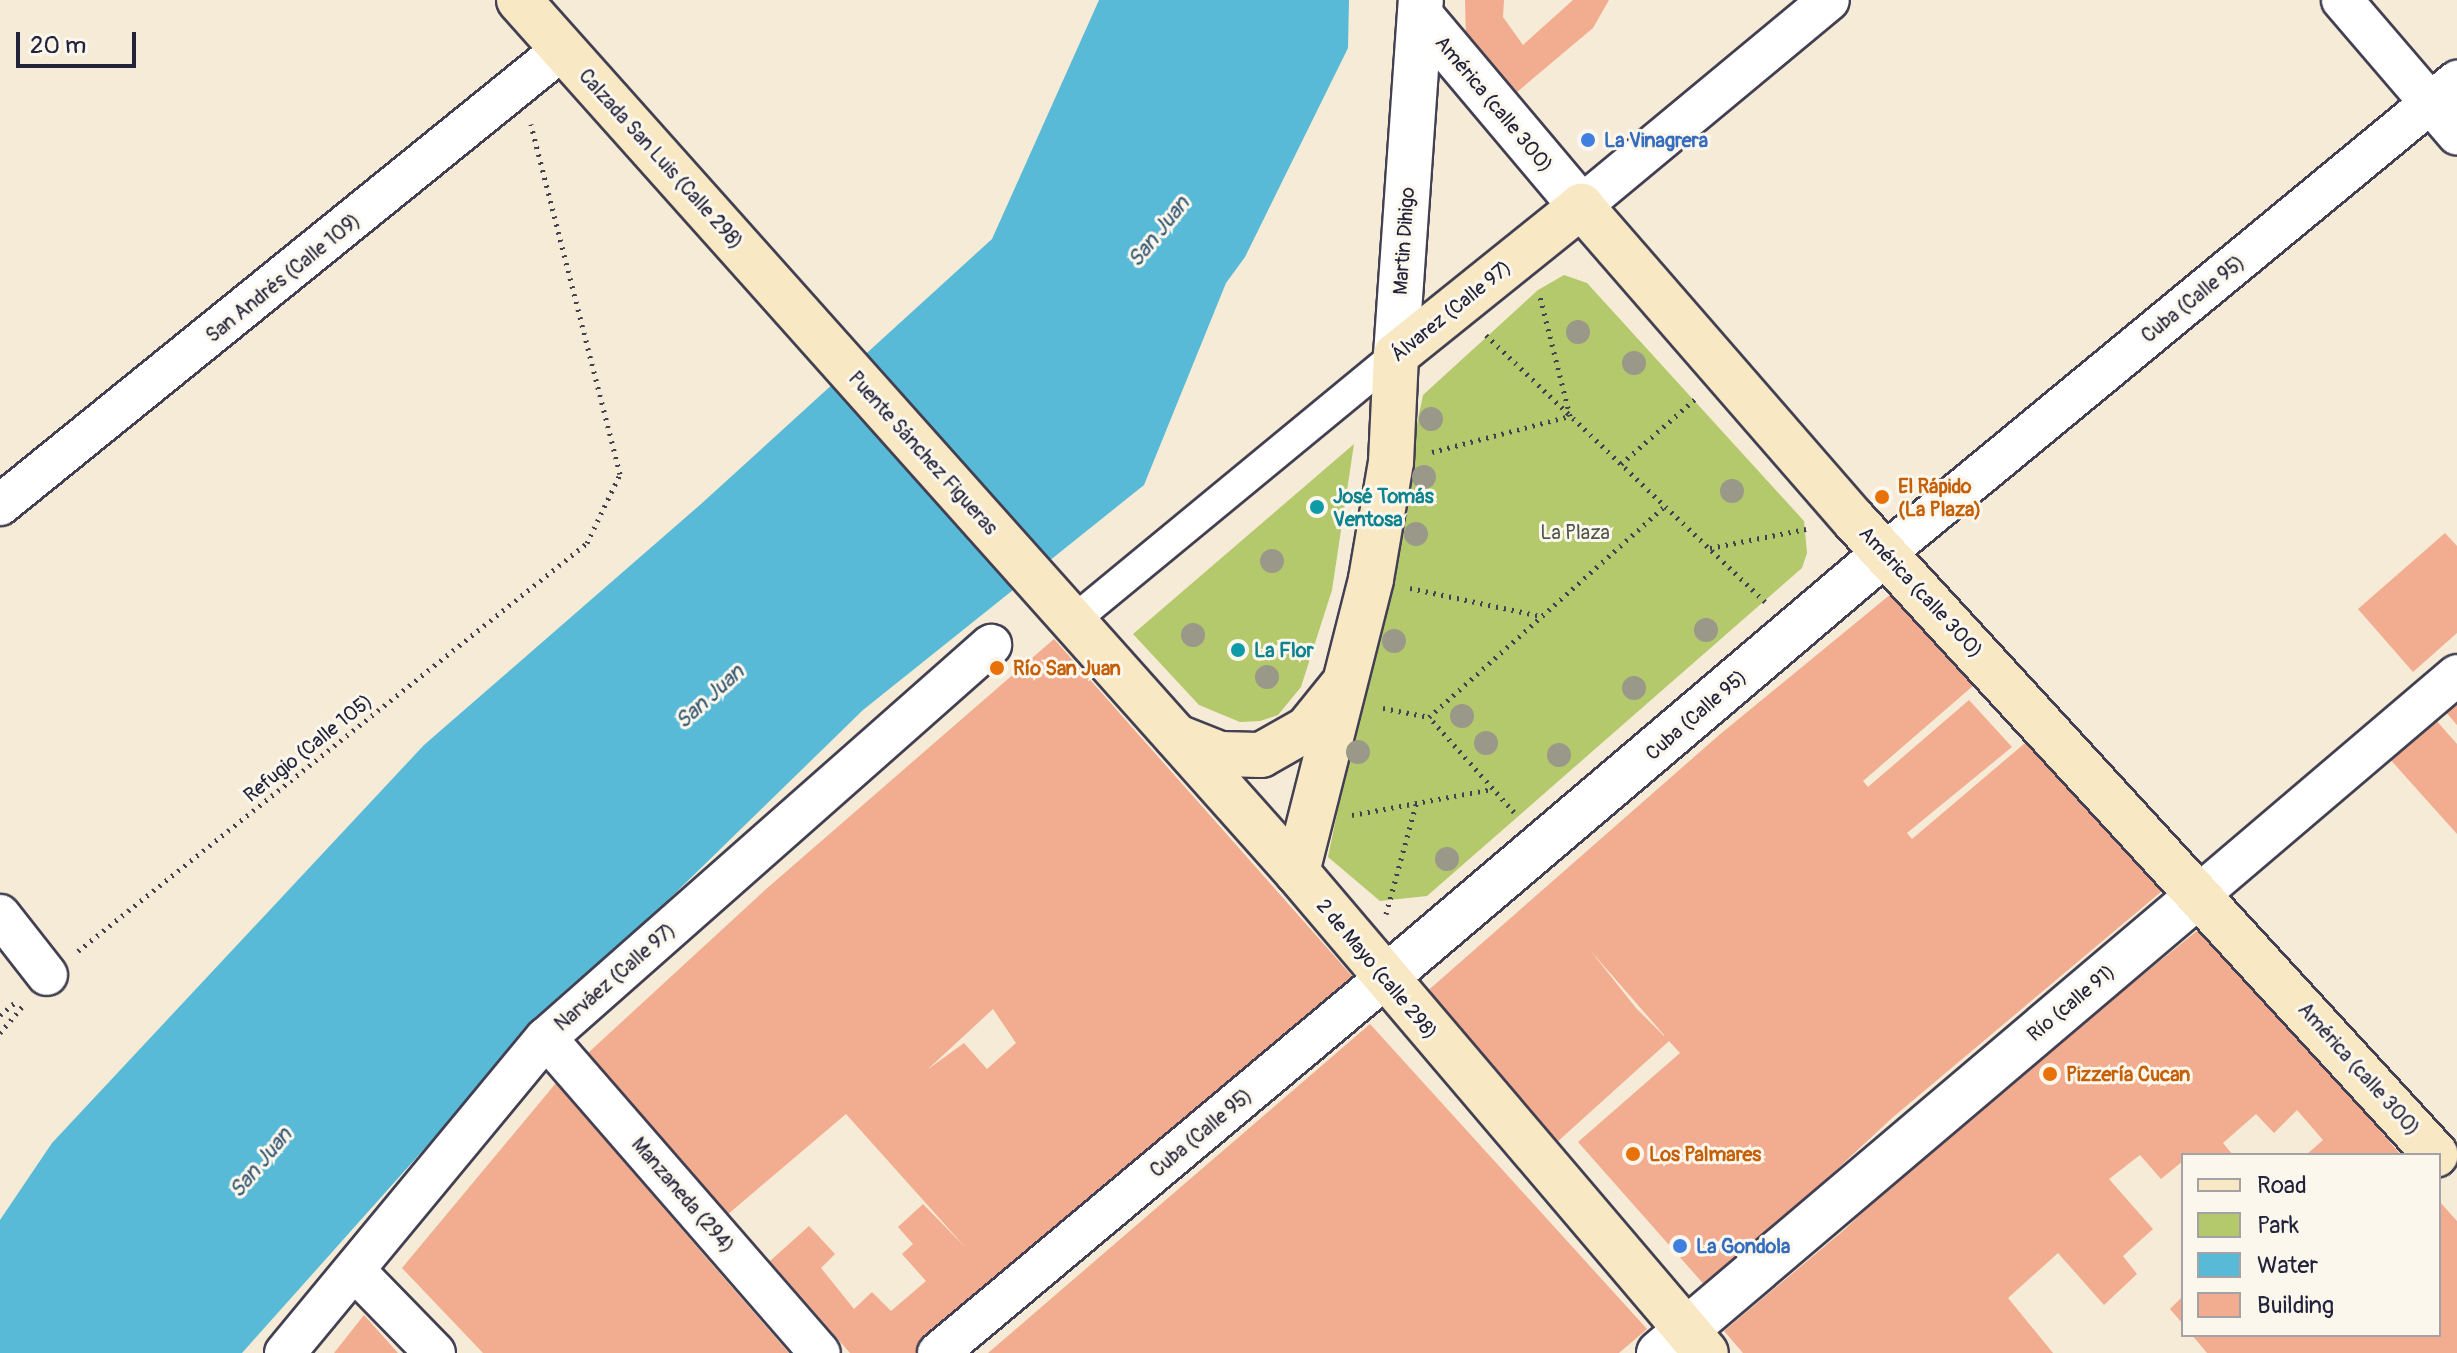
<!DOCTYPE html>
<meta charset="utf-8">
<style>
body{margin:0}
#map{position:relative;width:2457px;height:1353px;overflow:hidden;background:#f6ebd6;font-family:Pangolin,sans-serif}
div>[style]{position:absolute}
.green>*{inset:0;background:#b4c86c}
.water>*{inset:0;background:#58bad7}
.building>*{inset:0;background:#f2ac90}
.path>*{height:5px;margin-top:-2.5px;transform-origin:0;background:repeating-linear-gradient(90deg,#424052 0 2px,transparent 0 8px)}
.roads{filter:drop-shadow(2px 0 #424052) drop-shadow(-2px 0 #424052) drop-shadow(0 2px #424052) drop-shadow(0 -2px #424052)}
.pedestrian>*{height:30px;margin:-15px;padding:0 15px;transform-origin:15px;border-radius:15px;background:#fff}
.minor>*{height:40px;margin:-20px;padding:0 20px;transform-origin:20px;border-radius:20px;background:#fff}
.tertiary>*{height:44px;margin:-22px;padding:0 22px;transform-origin:22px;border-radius:22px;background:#fff}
.secondary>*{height:44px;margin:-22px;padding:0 22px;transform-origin:22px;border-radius:22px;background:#f8e8c3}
.trees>*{width:24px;height:24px;margin:-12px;border-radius:50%;background:#9a9889}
.dots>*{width:22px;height:22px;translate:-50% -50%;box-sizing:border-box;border:4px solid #fbf7ec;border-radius:50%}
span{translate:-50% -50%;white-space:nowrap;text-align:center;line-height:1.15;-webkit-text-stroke:6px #fbf7ec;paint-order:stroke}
.street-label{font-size:20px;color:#22223b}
.shop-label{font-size:20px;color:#366cbe;font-weight:700}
.left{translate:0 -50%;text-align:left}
.food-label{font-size:20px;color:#c56008;font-weight:700}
.culture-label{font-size:20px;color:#0d838f;font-weight:700}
.park-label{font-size:20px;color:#4e544a}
.water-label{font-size:22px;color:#355772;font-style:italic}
.legend{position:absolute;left:2181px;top:1153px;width:260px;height:184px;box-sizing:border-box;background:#fbf7ec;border:2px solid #a4a2a5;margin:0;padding:10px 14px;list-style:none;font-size:24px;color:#22223b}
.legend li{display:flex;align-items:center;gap:16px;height:40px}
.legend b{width:40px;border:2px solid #a4a2a5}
.scale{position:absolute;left:16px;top:32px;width:120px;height:36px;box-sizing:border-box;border:4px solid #22223b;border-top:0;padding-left:10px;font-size:24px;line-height:28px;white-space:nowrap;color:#22223b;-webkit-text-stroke:6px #fbf7ec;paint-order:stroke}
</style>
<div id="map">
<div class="green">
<i style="clip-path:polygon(1564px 275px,1587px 283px,1804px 521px,1807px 553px,1802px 568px,1427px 896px,1380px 901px,1328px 857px,1423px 395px,1538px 290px)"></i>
<i style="clip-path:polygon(1354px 444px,1332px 590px,1301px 687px,1278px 715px,1260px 721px,1240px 722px,1199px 705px,1133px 634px)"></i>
</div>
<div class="water">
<i style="clip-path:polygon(1099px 0,1349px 0,1348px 48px,1245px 257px,1226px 283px,1144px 485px,863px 710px,500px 1064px,242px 1353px,0 1353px,0 1220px,52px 1143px,424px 745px,701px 504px,992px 239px)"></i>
</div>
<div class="building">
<i style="clip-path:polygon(1465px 0,1504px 0,1503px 17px,1523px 45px,1573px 0,1609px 0,1593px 28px,1517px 92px,1466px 39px)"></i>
<i style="clip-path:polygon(2445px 533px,2457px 546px,2457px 633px,2413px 672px,2358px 609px)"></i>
<i style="clip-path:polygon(evenodd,1897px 589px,1981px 679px,1863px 781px,1868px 787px,1969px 700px,2012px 747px,1907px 833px,1912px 839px,2031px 738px,2162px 891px,1892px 1118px,1708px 1289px,1578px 1142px,1680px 1053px,1669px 1041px,1556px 1143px,1424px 994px,1718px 736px,1897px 589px,1590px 950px,1664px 1035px,1664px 1036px,1636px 1008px,1590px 950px)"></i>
<i style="clip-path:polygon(evenodd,1054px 639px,1359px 984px,915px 1353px,850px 1353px,770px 1261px,809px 1226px,835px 1254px,821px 1268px,854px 1309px,872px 1292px,891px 1311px,926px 1281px,902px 1254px,913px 1244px,898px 1227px,923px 1204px,966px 1248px,846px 1114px,727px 1215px,588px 1053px,765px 890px,1054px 639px,993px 1009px,1016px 1043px,987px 1069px,964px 1043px,927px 1070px,993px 1009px)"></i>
<i style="clip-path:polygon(2457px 699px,2457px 725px,2444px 710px)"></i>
<i style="clip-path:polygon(2434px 718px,2457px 744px,2457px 834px,2388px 757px)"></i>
<i style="clip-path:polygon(2203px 926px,2401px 1155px,2306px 1155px,2323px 1140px,2297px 1110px,2274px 1133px,2256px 1114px,2223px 1143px,2233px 1155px,2183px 1155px,2183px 1161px,2161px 1179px,2140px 1155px,2109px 1179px,2153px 1229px,2123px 1256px,2137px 1274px,2104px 1305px,2058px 1253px,2008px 1298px,2053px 1353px,1743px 1353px,1724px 1331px,1844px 1230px,1949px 1132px)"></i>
<i style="clip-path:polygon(1370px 1024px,1647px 1329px,1619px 1353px,988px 1353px)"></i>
<i style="clip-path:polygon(556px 1083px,715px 1268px,789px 1353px,483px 1353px,402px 1268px)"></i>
<i style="clip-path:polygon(2439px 1201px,2457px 1221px,2457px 1353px,2207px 1353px,2192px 1335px,2439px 1335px)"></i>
<i style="clip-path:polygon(2183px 1296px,2183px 1324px,2170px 1309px)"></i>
<i style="clip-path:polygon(364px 1315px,398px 1353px,334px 1353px)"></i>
</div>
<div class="path">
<i style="left:1486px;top:335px;width:386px;rotate:43.7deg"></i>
<i style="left:1432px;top:452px;width:143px;rotate:-14.6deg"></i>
<i style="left:1570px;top:416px;width:127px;rotate:-104.1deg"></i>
<i style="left:1621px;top:464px;width:98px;rotate:-41.3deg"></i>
<i style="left:1710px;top:548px;width:98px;rotate:-11.2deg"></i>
<i style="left:1410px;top:588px;width:134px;rotate:12.1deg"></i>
<i style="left:1383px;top:708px;width:47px;rotate:11.1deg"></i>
<i style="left:1514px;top:812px;width:127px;rotate:-131.8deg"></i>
<i style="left:1429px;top:717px;width:317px;rotate:-41.8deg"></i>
<i style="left:1352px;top:815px;width:142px;rotate:-10.5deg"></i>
<i style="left:1386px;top:914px;width:114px;rotate:-74.7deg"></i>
<i style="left:78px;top:951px;width:652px;rotate:-38.71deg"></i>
<i style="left:587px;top:543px;width:76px;rotate:-64.4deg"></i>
<i style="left:620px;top:474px;width:361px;rotate:-104.3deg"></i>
<i style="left:0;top:1015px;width:23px;rotate:-40deg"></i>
<i style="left:0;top:1033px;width:38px;rotate:-50deg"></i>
</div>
<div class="roads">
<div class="pedestrian">
<i style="left:1073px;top:621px;width:418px;rotate:-39.5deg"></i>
</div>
<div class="minor">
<i style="left:2342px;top:0;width:177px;rotate:49.4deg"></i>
<i style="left:1581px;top:206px;width:322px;rotate:-39.7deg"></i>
<i style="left:0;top:505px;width:725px;rotate:-39.01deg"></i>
<i style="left:1885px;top:553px;width:742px;rotate:-39.53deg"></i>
<i style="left:2201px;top:893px;width:336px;rotate:-40.4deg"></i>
<i style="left:0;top:915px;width:76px;rotate:51.9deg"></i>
<i style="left:546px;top:1038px;width:417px;rotate:49deg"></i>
<i style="left:356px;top:1272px;width:113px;rotate:45.7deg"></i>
<i style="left:285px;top:1353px;width:409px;rotate:-50.4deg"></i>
<i style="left:546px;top:1038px;width:594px;rotate:-41.45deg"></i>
<i style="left:938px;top:1353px;width:582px;rotate:-39.98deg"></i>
</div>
<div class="tertiary">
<i style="left:1420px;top:15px;width:250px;rotate:49.9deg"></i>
<i style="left:1396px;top:355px;width:356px;rotate:-86deg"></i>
<i style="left:1384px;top:979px;width:658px;rotate:-40.37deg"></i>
<i style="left:1659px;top:1353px;width:711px;rotate:-40.32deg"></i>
</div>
<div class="secondary">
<i style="left:519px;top:0;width:1169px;rotate:48.26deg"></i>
<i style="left:1297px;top:872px;width:631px;rotate:49.63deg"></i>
<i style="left:1177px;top:737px;width:46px;rotate:21.6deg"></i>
<i style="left:1220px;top:754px;width:41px;rotate:1.4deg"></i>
<i style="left:1261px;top:755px;width:53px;rotate:-29.5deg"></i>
<i style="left:1307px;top:729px;width:54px;rotate:-51deg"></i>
<i style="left:1297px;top:872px;width:302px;rotate:-75.8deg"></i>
<i style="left:1371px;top:579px;width:119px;rotate:-80.3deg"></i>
<i style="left:1391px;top:462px;width:107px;rotate:-87.3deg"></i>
<i style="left:1396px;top:355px;width:238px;rotate:-38.8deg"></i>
<i style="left:1581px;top:206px;width:416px;rotate:49deg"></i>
<i style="left:1854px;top:520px;width:861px;rotate:47.49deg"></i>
</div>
</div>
<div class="trees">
<i style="left:1578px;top:332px"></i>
<i style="left:1634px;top:363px"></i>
<i style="left:1431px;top:419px"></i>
<i style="left:1424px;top:477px"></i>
<i style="left:1732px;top:491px"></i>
<i style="left:1416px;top:534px"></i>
<i style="left:1272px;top:561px"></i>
<i style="left:1706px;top:630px"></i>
<i style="left:1193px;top:635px"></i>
<i style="left:1394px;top:641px"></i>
<i style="left:1267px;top:677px"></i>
<i style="left:1634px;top:688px"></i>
<i style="left:1462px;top:716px"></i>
<i style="left:1486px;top:743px"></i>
<i style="left:1358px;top:752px"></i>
<i style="left:1559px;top:755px"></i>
<i style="left:1447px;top:859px"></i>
</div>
<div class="dots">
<i style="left:1588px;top:140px;background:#3f7fe0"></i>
<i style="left:1882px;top:497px;background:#e8710a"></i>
<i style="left:1317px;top:507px;background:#0f9aa8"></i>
<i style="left:1238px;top:650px;background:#0f9aa8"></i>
<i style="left:997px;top:668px;background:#e8710a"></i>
<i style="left:2050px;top:1074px;background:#e8710a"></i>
<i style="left:1633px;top:1154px;background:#e8710a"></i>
<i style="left:1680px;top:1246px;background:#3f7fe0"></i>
</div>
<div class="street-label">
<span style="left:1494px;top:104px;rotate:50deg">América (calle 300)</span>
<span style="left:661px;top:159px;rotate:48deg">Calzada San Luis (Calle 298)</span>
<span style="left:1404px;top:241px;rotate:-86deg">Martin Dihigo</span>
<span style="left:283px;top:278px;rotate:-39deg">San Andrés (Calle 109)</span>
<span style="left:2193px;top:299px;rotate:-39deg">Cuba (Calle 95)</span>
<span style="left:1451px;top:311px;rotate:-39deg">Álvarez (Calle 97)</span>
<span style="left:923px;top:453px;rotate:48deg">Puente Sánchez Figueras</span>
<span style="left:1921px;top:592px;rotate:47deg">América (calle 300)</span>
<span style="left:1696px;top:715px;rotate:-41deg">Cuba (Calle 95)</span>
<span style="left:308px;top:748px;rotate:-39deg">Refugio (Calle 105)</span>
<span style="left:1377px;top:969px;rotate:50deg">2 de Mayo (calle 298)</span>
<span style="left:615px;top:977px;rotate:-41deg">Narváez (Calle 97)</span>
<span style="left:2071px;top:1003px;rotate:-40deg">Río (calle 91)</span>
<span style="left:2359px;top:1069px;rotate:48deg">América (calle 300)</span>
<span style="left:1201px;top:1133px;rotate:-40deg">Cuba (Calle 95)</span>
<span style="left:683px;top:1195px;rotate:49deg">Manzaneda (294)</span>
</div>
<div class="shop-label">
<span class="left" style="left:1604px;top:140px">La Vinagrera</span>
<span class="left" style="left:1696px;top:1246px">La Gondola</span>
</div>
<div class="food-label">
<span class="left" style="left:1898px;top:498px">El Rápido<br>(La Plaza)</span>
<span class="left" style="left:1013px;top:668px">Río San Juan</span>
<span class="left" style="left:2066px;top:1074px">Pizzería Cucan</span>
<span class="left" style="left:1649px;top:1154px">Los Palmares</span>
</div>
<div class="culture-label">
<span class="left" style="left:1333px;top:508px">José Tomás<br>Ventosa</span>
<span class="left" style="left:1254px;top:650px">La Flor</span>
</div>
<div class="park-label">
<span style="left:1575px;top:532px">La Plaza</span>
</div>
<div class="water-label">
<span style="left:1159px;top:232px;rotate:-51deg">San Juan</span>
<span style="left:710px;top:697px;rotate:-42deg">San Juan</span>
<span style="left:261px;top:1163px;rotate:-50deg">San Juan</span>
</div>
<ul class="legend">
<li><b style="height:10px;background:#f8e8c3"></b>Road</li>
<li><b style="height:22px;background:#b4c86c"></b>Park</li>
<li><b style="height:22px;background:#58bad7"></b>Water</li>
<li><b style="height:22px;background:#f2ac90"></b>Building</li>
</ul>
<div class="scale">20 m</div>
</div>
